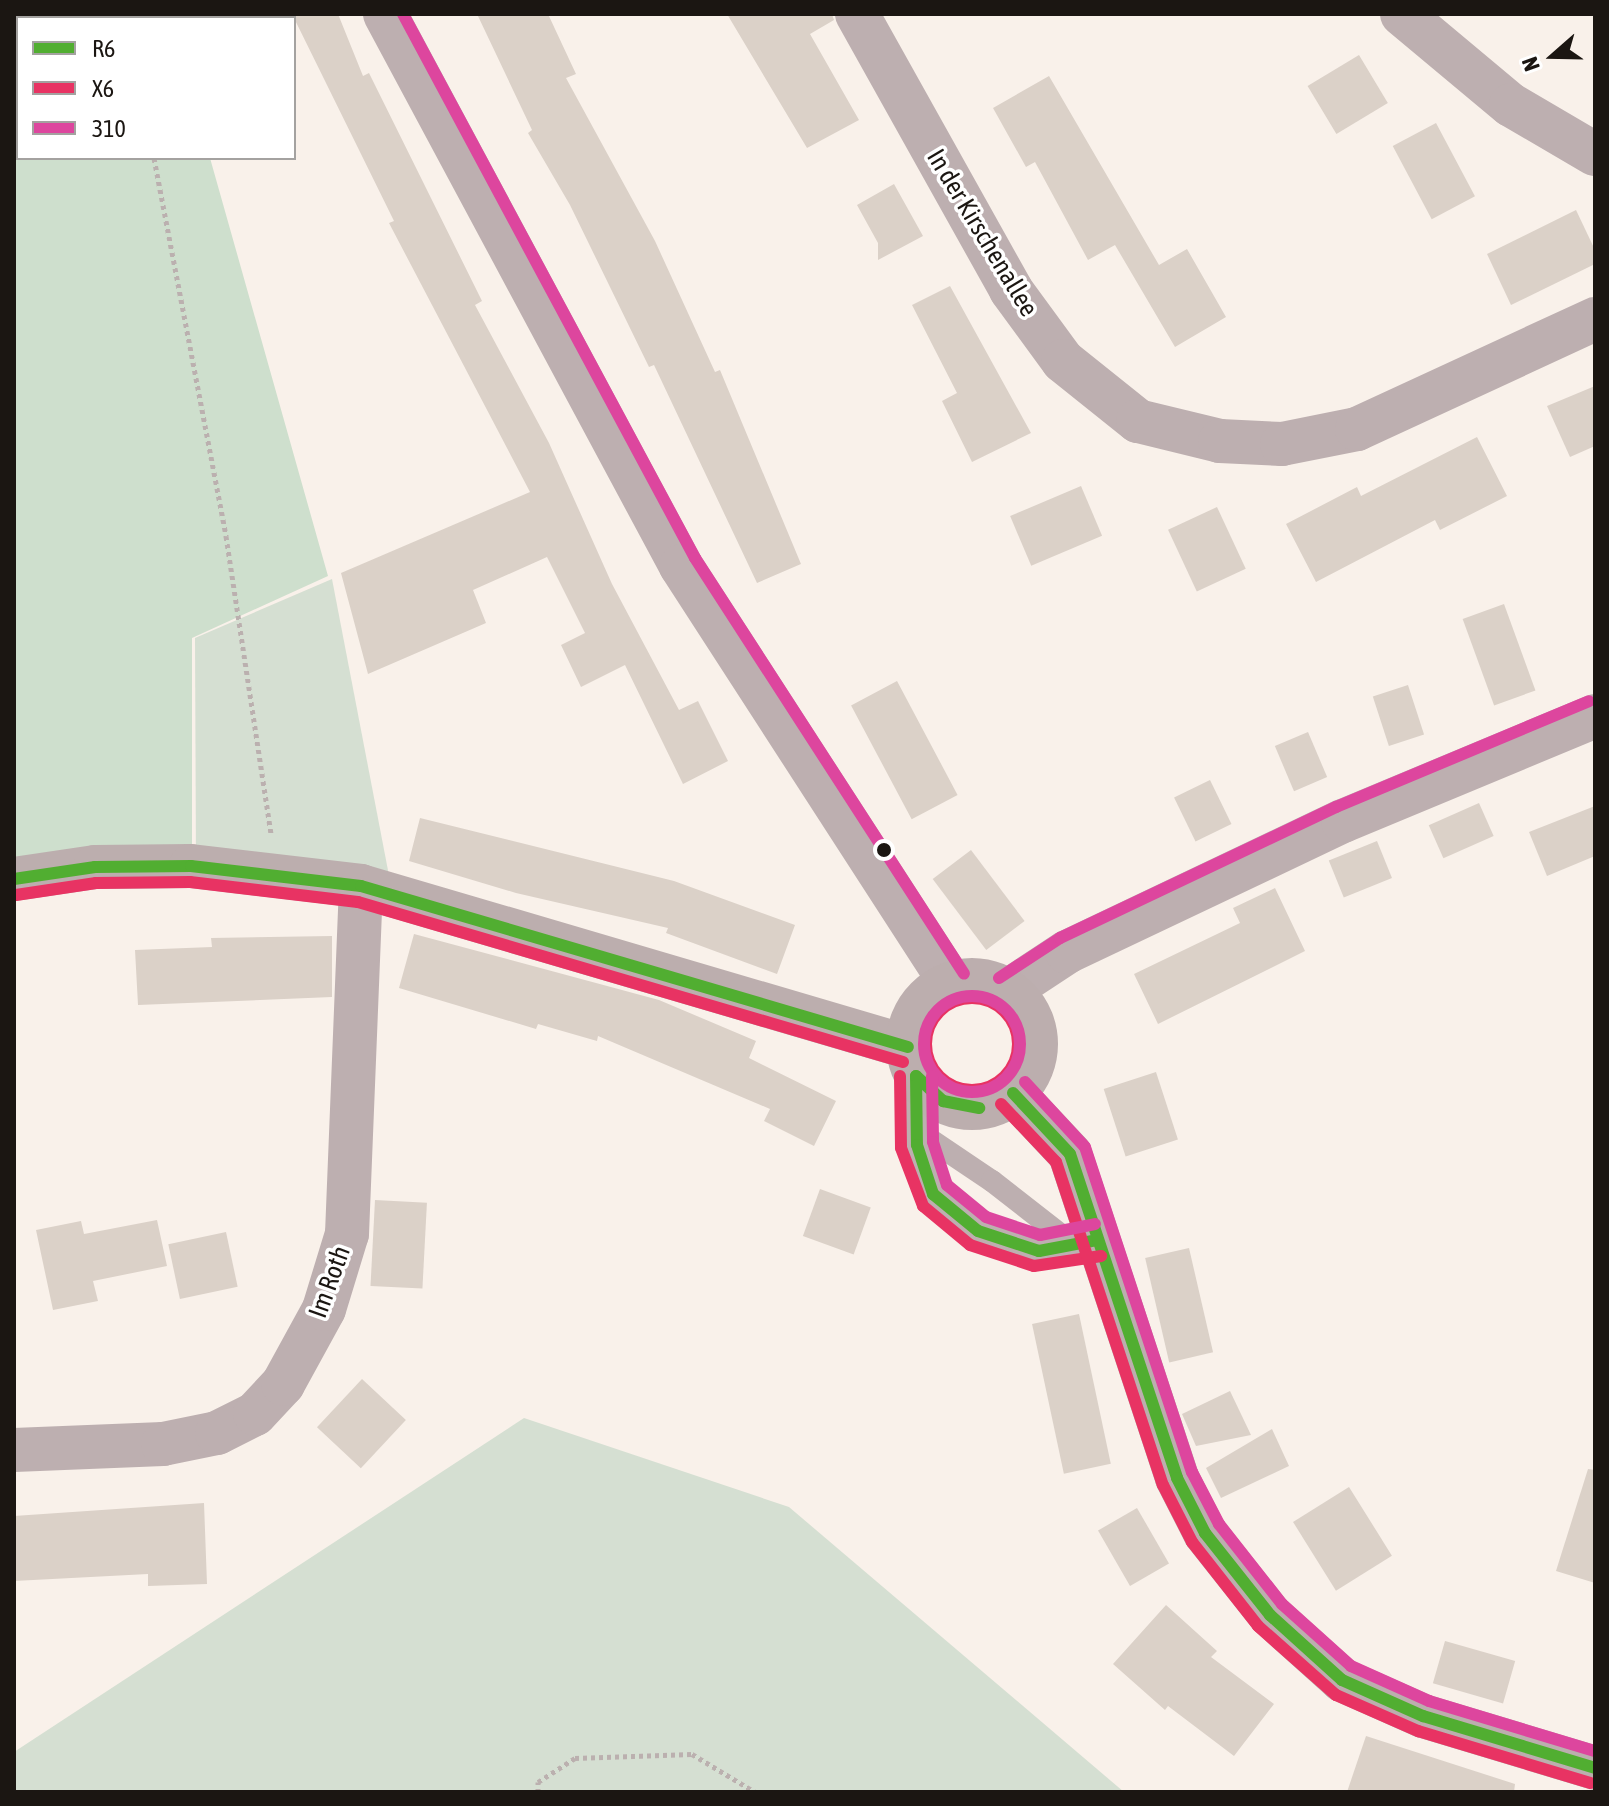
<!DOCTYPE html>
<style>
body{margin:0}
#map{position:relative;width:1609px;height:1806px;overflow:hidden;background:#f9f1ea;font-family:"Asap Condensed",sans-serif}
div>[style]{position:absolute}
.green>*{inset:0;background:#d5dfd2}
.forest>*{inset:0;background:#cedfcd}
.building>*{inset:0;background:#dbd1c8;transform-origin:0 0}
.path>*{height:5px;margin-top:-2.5px;transform-origin:0;background:repeating-linear-gradient(90deg,#bbb0af 0 4px,transparent 0 8px)}
.lane>*{height:22px;margin:-11px;padding:0 11px;transform-origin:11px;border-radius:11px;background:#bdafb0}
.street>*{height:44px;margin:-22px;padding:0 22px;transform-origin:22px;border-radius:22px;background:#bdafb0}
.secondary>*{height:44px;margin:-22px;padding:0 22px;transform-origin:22px;border-radius:22px;background:#bcaeae}
.secondary>.ring{margin:-22px;padding:0;box-sizing:content-box;background:none;border:44px solid #bcaeae;border-radius:50%}
.bus-1>*{height:12px;margin:-6px;padding:0 6px;transform-origin:6px;border-radius:6px;background:#51ae31}
.bus-2>*{height:12px;margin:-6px;padding:0 6px;transform-origin:6px;border-radius:6px;background:#e83363}
.bus-2>.ring{margin:-6px;padding:0;box-sizing:content-box;background:none;border:12px solid #e83363;border-radius:50%}
.bus-3>*{height:12px;margin:-6px;padding:0 6px;transform-origin:6px;border-radius:6px;background:#dd469e}
.bus-3>.ring{margin:-6px;padding:0;box-sizing:content-box;background:none;border:12px solid #dd469e;border-radius:50%}
.dots>*{width:22px;height:22px;translate:-50% -50%;box-sizing:border-box;border:4px solid #fff;border-radius:50%}
span{translate:-50% -50%;white-space:nowrap;text-align:center;line-height:1.15;-webkit-text-stroke:7px #fff;paint-order:stroke}
.street-label{font-size:26px;color:#1b1612}
.frame{position:absolute;inset:0;border:16px solid #1b1612;pointer-events:none}
.legend{position:absolute;left:16px;top:16px;width:280px;height:144px;box-sizing:border-box;background:#fff;border:2px solid #a4a2a0;margin:0;padding:10px 14px;list-style:none;font-size:24px;color:#1b1612}
.legend li{display:flex;align-items:center;gap:16px;height:40px}
.legend b{width:40px;border:2px solid #a4a2a0}
.north{position:absolute;left:1513px;top:16px;width:80px;height:80px;-webkit-text-stroke:6px #fff;paint-order:stroke;rotate:250deg;font-size:22px;font-weight:700;line-height:32px;text-align:center;color:#1b1612}
.north::after{content:'';display:block;margin:auto;width:28px;height:36px;background:#1b1612;clip-path:polygon(50% 0,100% 100%,50% 72%,0 100%)}
</style>
<div id="map">
<div class="green">
<i style="clip-path:polygon(332px 579px,391px 886px,196px 862px,195px 638px)"></i>
<i style="clip-path:polygon(524px 1418px,789px 1507px,1124px 1792px,14px 1792px,14px 1752px)"></i>
</div>
<div class="forest">
<i style="clip-path:polygon(14px 14px,169px 14px,170px 18px,18px 18px,18px 158px,210px 158px,328px 576px,192px 638px,192px 861px,14px 867px)"></i>
</div>
<div class="building">
<i style="clip-path:polygon(292px 14px,338px 14px,363px 76px,369px 73px,482px 301px,475px 305px,549px 443px,612px 584px,679px 710px,698px 701px,728px 761px,683px 784px,625px 665px,581px 687px,561px 645px,585px 633px,547px 557px,473px 590px,486px 623px,368px 674px,341px 573px,530px 492px,389px 223px,394px 221px)"></i>
<i style="clip-path:polygon(477px 14px,548px 14px,576px 74px,566px 78px,655px 241px,715px 372px,720px 370px,801px 564px,757px 583px,654px 365px,649px 367px,570px 205px,528px 133px,532px 130px)"></i>
<i style="clip-path:polygon(727px 14px,832px 14px,834px 20px,810px 34px,859px 120px,807px 148px)"></i>
<i style="left:1359px;top:55px;width:56px;height:60px;rotate:59deg"></i>
<i style="clip-path:polygon(1049px 76px,1159px 265px,1187px 249px,1226px 317px,1175px 347px,1115px 245px,1088px 260px,1035px 162px,1026px 167px,993px 108px)"></i>
<i style="left:1436px;top:123px;width:83px;height:49px;rotate:62deg"></i>
<i style="clip-path:polygon(894px 184px,923px 236px,878px 260px,878px 243px,857px 205px)"></i>
<i style="clip-path:polygon(1576px 210px,1595px 250px,1595px 264px,1511px 305px,1487px 254px)"></i>
<i style="clip-path:polygon(950px 286px,1031px 433px,972px 462px,942px 401px,957px 393px,912px 305px)"></i>
<i style="clip-path:polygon(1595px 386px,1595px 446px,1570px 457px,1547px 406px)"></i>
<i style="clip-path:polygon(1477px 437px,1507px 496px,1440px 530px,1435px 520px,1316px 582px,1286px 524px,1357px 487px,1361px 496px)"></i>
<i style="left:1081px;top:486px;width:54px;height:77px;rotate:67deg"></i>
<i style="left:1217px;top:507px;width:68px;height:54px;rotate:65deg"></i>
<i style="left:1504px;top:604px;width:92px;height:44px;rotate:70deg"></i>
<i style="left:897px;top:681px;width:129px;height:52px;rotate:62deg"></i>
<i style="left:1408px;top:685px;width:52px;height:37px;rotate:72deg"></i>
<i style="left:1308px;top:732px;width:49px;height:36px;rotate:67deg"></i>
<i style="left:1210px;top:780px;width:49px;height:40px;rotate:64deg"></i>
<i style="left:1479px;top:803px;width:36px;height:55px;rotate:66deg"></i>
<i style="clip-path:polygon(1595px 806px,1595px 856px,1547px 876px,1529px 832px)"></i>
<i style="clip-path:polygon(420px 818px,674px 881px,795px 925px,777px 974px,666px 933px,668px 928px,516px 893px,409px 861px)"></i>
<i style="left:1377px;top:841px;width:40px;height:52px;rotate:68deg"></i>
<i style="left:971px;top:850px;width:89px;height:48px;rotate:53deg"></i>
<i style="clip-path:polygon(1275px 888px,1305px 951px,1158px 1024px,1134px 974px,1240px 923px,1233px 908px)"></i>
<i style="clip-path:polygon(414px 934px,659px 1000px,756px 1041px,749px 1058px,836px 1101px,814px 1146px,764px 1121px,770px 1109px,598px 1036px,597px 1041px,538px 1024px,536px 1029px,399px 988px)"></i>
<i style="clip-path:polygon(332px 936px,332px 997px,138px 1005px,135px 950px,212px 947px,211px 938px)"></i>
<i style="left:1156px;top:1072px;width:71px;height:55px;rotate:72deg"></i>
<i style="left:820px;top:1189px;width:54px;height:50px;rotate:20deg"></i>
<i style="left:375px;top:1200px;width:52px;height:86px;rotate:3deg"></i>
<i style="clip-path:polygon(157px 1220px,167px 1266px,93px 1281px,98px 1301px,53px 1310px,36px 1230px,81px 1221px,84px 1234px)"></i>
<i style="left:226px;top:1232px;width:56px;height:59px;rotate:78deg"></i>
<i style="left:1189px;top:1248px;width:107px;height:45px;rotate:77deg"></i>
<i style="left:1079px;top:1314px;width:153px;height:48px;rotate:78deg"></i>
<i style="left:362px;top:1379px;width:60px;height:66px;rotate:43deg"></i>
<i style="clip-path:polygon(1230px 1391px,1251px 1435px,1196px 1446px,1182px 1414px)"></i>
<i style="clip-path:polygon(1272px 1429px,1289px 1466px,1221px 1498px,1206px 1468px)"></i>
<i style="clip-path:polygon(1588px 1469px,1595px 1470px,1595px 1583px,1556px 1571px)"></i>
<i style="left:1349px;top:1487px;width:81px;height:66px;rotate:58deg"></i>
<i style="clip-path:polygon(204px 1503px,207px 1584px,148px 1586px,148px 1574px,14px 1581px,14px 1516px)"></i>
<i style="left:1137px;top:1508px;width:64px;height:45px;rotate:60deg"></i>
<i style="clip-path:polygon(1166px 1605px,1217px 1651px,1211px 1657px,1274px 1704px,1234px 1756px,1168px 1706px,1165px 1710px,1113px 1664px)"></i>
<i style="left:1445px;top:1641px;width:73px;height:44px;rotate:16deg"></i>
<i style="clip-path:polygon(1366px 1736px,1515px 1784px,1514px 1792px,1347px 1792px)"></i>
</div>
<div class="path">
<i style="left:100px;top:14px;width:5px;rotate:53deg"></i>
<i style="left:154px;top:158px;width:385px;rotate:79.2deg"></i>
<i style="left:226px;top:536px;width:302px;rotate:81.4deg"></i>
<i style="left:538px;top:1792px;width:10px;rotate:-90deg"></i>
<i style="left:538px;top:1782px;width:44px;rotate:-33deg"></i>
<i style="left:575px;top:1758px;width:117px;rotate:-2deg"></i>
<i style="left:692px;top:1754px;width:74px;rotate:31.1deg"></i>
</div>
<div class="lane">
<i style="left:916px;top:1076px;width:69px;rotate:89.2deg"></i>
<i style="left:917px;top:1145px;width:52px;rotate:71.9deg"></i>
<i style="left:933px;top:1194px;width:58px;rotate:39.4deg"></i>
<i style="left:978px;top:1231px;width:64px;rotate:18.2deg"></i>
<i style="left:1039px;top:1251px;width:60px;rotate:-10.6deg"></i>
<i style="left:916px;top:1130px;width:92px;rotate:33.9deg"></i>
<i style="left:992px;top:1181px;width:104px;rotate:38deg"></i>
</div>
<div class="street">
<i style="left:385px;top:14px;width:626px;rotate:61.8deg"></i>
<i style="left:681px;top:566px;width:497px;rotate:57.1deg"></i>
<i style="left:857px;top:14px;width:316px;rotate:60.8deg"></i>
<i style="left:1011px;top:290px;width:88px;rotate:53.8deg"></i>
<i style="left:1063px;top:361px;width:96px;rotate:38.7deg"></i>
<i style="left:1138px;top:421px;width:84px;rotate:13.7deg"></i>
<i style="left:1220px;top:441px;width:62px;rotate:2.8deg"></i>
<i style="left:1282px;top:444px;width:76px;rotate:-11.3deg"></i>
<i style="left:1357px;top:429px;width:262px;rotate:-24.8deg"></i>
<i style="left:1402px;top:14px;width:142px;rotate:39.9deg"></i>
<i style="left:1511px;top:105px;width:97px;rotate:30.3deg"></i>
<i style="left:1008px;top:991px;width:71px;rotate:-33.5deg"></i>
<i style="left:1067px;top:952px;width:306px;rotate:-25.4deg"></i>
<i style="left:1343px;top:821px;width:273px;rotate:-22.6deg"></i>
<i style="left:14px;top:1450px;width:149px;rotate:-2.3deg"></i>
<i style="left:163px;top:1444px;width:55px;rotate:-11.5deg"></i>
<i style="left:217px;top:1433px;width:42px;rotate:-26.6deg"></i>
<i style="left:255px;top:1414px;width:41px;rotate:-47deg"></i>
<i style="left:283px;top:1384px;width:85px;rotate:-61.3deg"></i>
<i style="left:324px;top:1309px;width:78px;rotate:-73deg"></i>
<i style="left:347px;top:1234px;width:348px;rotate:-87.7deg"></i>
</div>
<div class="secondary">
<i style="left:14px;top:879px;width:82px;rotate:-8.4deg"></i>
<i style="left:95px;top:867px;width:96px;rotate:-0.6deg"></i>
<i style="left:191px;top:866px;width:171px;rotate:6.7deg"></i>
<i style="left:361px;top:886px;width:570px;rotate:16.4deg"></i>
<i class="ring" style="left:908px;top:980px;width:84px;height:84px"></i>
<i style="left:1013px;top:1093px;width:83px;rotate:46.9deg"></i>
<i style="left:1070px;top:1154px;width:341px;rotate:71.7deg"></i>
<i style="left:1177px;top:1478px;width:62px;rotate:63deg"></i>
<i style="left:1205px;top:1533px;width:105px;rotate:51.6deg"></i>
<i style="left:1270px;top:1615px;width:97px;rotate:42.1deg"></i>
<i style="left:1342px;top:1680px;width:89px;rotate:24deg"></i>
<i style="left:1423px;top:1716px;width:180px;rotate:16.8deg"></i>
</div>
<div class="bus-1">
<i style="left:14px;top:879px;width:82px;rotate:-8.4deg"></i>
<i style="left:95px;top:867px;width:96px;rotate:-0.6deg"></i>
<i style="left:191px;top:866px;width:171px;rotate:6.7deg"></i>
<i style="left:361px;top:886px;width:570px;rotate:16.4deg"></i>
<i style="left:916px;top:1076px;width:69px;rotate:89.2deg"></i>
<i style="left:917px;top:1145px;width:52px;rotate:71.9deg"></i>
<i style="left:933px;top:1194px;width:58px;rotate:39.4deg"></i>
<i style="left:978px;top:1231px;width:64px;rotate:18.2deg"></i>
<i style="left:1039px;top:1251px;width:60px;rotate:-10.6deg"></i>
<i style="left:916px;top:1076px;width:37px;rotate:43deg"></i>
<i style="left:943px;top:1101px;width:37px;rotate:11deg"></i>
<i style="left:1013px;top:1093px;width:83px;rotate:46.9deg"></i>
<i style="left:1070px;top:1154px;width:341px;rotate:71.7deg"></i>
<i style="left:1177px;top:1478px;width:62px;rotate:63deg"></i>
<i style="left:1205px;top:1533px;width:105px;rotate:51.6deg"></i>
<i style="left:1270px;top:1615px;width:97px;rotate:42.1deg"></i>
<i style="left:1342px;top:1680px;width:89px;rotate:24deg"></i>
<i style="left:1423px;top:1716px;width:180px;rotate:16.8deg"></i>
</div>
<div class="bus-2">
<i style="left:16px;top:895px;width:81px;rotate:-8.5deg"></i>
<i style="left:96px;top:883px;width:94px;rotate:-0.6deg"></i>
<i style="left:190px;top:882px;width:169px;rotate:6.8deg"></i>
<i style="left:358px;top:902px;width:568px;rotate:16.36deg"></i>
<i class="ring" style="left:926px;top:998px;width:80px;height:80px"></i>
<i style="left:900px;top:1076px;width:72px;rotate:89.2deg"></i>
<i style="left:901px;top:1148px;width:62px;rotate:69.2deg"></i>
<i style="left:923px;top:1206px;width:61px;rotate:39.7deg"></i>
<i style="left:970px;top:1245px;width:67px;rotate:18.2deg"></i>
<i style="left:1034px;top:1266px;width:68px;rotate:-8.5deg"></i>
<i style="left:1001px;top:1104px;width:80px;rotate:46.5deg"></i>
<i style="left:1056px;top:1162px;width:340px;rotate:71.7deg"></i>
<i style="left:1163px;top:1485px;width:64px;rotate:63deg"></i>
<i style="left:1192px;top:1542px;width:107px;rotate:51.8deg"></i>
<i style="left:1258px;top:1626px;width:104px;rotate:41.5deg"></i>
<i style="left:1336px;top:1695px;width:90px;rotate:23.7deg"></i>
<i style="left:1418px;top:1731px;width:180px;rotate:16.8deg"></i>
</div>
<div class="bus-3">
<i style="left:403px;top:14px;width:617px;rotate:61.77deg"></i>
<i style="left:695px;top:558px;width:495px;rotate:57.1deg"></i>
<i style="left:999px;top:978px;width:73px;rotate:-33.3deg"></i>
<i style="left:1060px;top:938px;width:306px;rotate:-25.4deg"></i>
<i style="left:1336px;top:807px;width:274px;rotate:-22.7deg"></i>
<i class="ring" style="left:924px;top:996px;width:84px;height:84px"></i>
<i style="left:932px;top:1076px;width:66px;rotate:89.1deg"></i>
<i style="left:933px;top:1142px;width:45px;rotate:72deg"></i>
<i style="left:947px;top:1185px;width:50px;rotate:39.4deg"></i>
<i style="left:986px;top:1217px;width:57px;rotate:18.4deg"></i>
<i style="left:1040px;top:1235px;width:56px;rotate:-11.3deg"></i>
<i style="left:1025px;top:1082px;width:88px;rotate:47.3deg"></i>
<i style="left:1085px;top:1147px;width:342px;rotate:71.8deg"></i>
<i style="left:1192px;top:1472px;width:59px;rotate:62.6deg"></i>
<i style="left:1219px;top:1524px;width:102px;rotate:51.8deg"></i>
<i style="left:1282px;top:1604px;width:93px;rotate:41.9deg"></i>
<i style="left:1351px;top:1666px;width:85px;rotate:24.2deg"></i>
<i style="left:1429px;top:1701px;width:173px;rotate:16.8deg"></i>
</div>
<div class="dots">
<i style="left:884px;top:850px;background:#1b1612"></i>
</div>
<div class="street-label">
<span style="left:982px;top:233px;rotate:59deg">In der Kirschenallee</span>
<span style="left:330px;top:1282px;rotate:-70deg">Im Roth</span>
</div>
<div class="frame"></div>
<ul class="legend">
<li><b style="height:10px;background:#51ae31"></b>R6</li>
<li><b style="height:10px;background:#e83363"></b>X6</li>
<li><b style="height:10px;background:#dd469e"></b>310</li>
</ul>
<div class="north">N</div>
</div>
